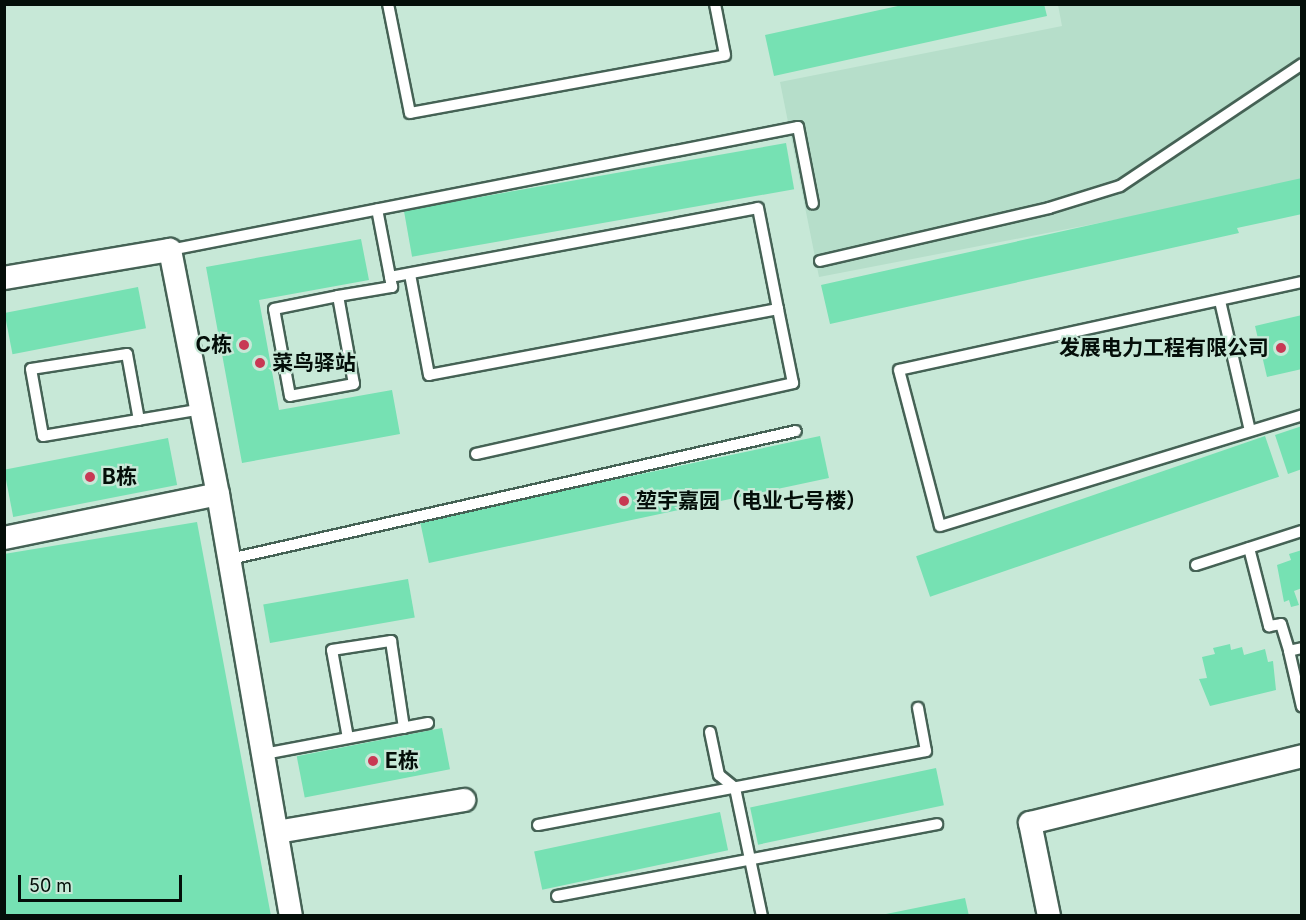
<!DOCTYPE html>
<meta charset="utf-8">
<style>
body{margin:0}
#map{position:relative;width:1306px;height:920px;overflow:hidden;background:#c7e8d7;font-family:Inter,"Noto Sans SC",sans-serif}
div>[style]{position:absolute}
.built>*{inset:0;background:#b6deca}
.building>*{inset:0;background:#76e1b3;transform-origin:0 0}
.roads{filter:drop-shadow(2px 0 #456255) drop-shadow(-2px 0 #456255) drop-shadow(0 2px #456255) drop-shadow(0 -2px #456255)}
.service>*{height:10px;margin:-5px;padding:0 5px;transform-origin:5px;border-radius:5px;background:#fff}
.minor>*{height:22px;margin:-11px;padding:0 11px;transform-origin:11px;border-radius:11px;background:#fff}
.dots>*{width:16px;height:16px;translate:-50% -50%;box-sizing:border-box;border:3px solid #c7e8d7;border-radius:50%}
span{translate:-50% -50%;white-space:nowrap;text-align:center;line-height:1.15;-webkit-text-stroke:4.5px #c7e8d7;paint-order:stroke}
.poi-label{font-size:21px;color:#040e09;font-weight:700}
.right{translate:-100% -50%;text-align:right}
.left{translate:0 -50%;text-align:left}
.frame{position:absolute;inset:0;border:6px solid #040e09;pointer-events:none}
.scale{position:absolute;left:18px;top:875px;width:164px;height:27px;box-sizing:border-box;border:3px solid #040e09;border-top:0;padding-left:8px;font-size:18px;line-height:21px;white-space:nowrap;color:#040e09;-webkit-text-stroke:4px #c7e8d7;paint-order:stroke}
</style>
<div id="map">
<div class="built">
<i style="clip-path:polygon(1058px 5px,1301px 5px,1301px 184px,819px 277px,780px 82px,1062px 26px)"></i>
</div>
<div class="building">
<i style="clip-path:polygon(907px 4px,1044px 4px,1047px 16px,774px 76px,765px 35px)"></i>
<i style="left:786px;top:143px;width:47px;height:388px;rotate:80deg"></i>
<i style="clip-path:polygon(1302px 178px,1302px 214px,1237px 228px,1239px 233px,830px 324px,821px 285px)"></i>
<i style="clip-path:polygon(361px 239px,369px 280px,259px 300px,279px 410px,392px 390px,400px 434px,242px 463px,206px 267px)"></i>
<i style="left:138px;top:287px;width:42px;height:136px;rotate:79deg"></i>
<i style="clip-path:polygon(1302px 315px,1302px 369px,1267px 377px,1255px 326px)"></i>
<i style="clip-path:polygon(1302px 426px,1302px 469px,1288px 474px,1275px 435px)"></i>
<i style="left:820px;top:436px;width:43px;height:409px;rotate:78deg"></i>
<i style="left:1265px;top:436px;width:43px;height:369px;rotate:71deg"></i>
<i style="left:168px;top:438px;width:48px;height:167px;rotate:79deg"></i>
<i style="clip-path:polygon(197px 522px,271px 916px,5px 916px,4px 554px)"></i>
<i style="clip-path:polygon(1302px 550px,1302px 588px,1294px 591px,1299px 605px,1291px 607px,1289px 600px,1284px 602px,1277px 565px,1291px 560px,1289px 554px)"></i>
<i style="left:408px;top:579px;width:39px;height:147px;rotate:80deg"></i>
<i style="clip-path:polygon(1230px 644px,1231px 650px,1242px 647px,1244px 655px,1265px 649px,1268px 662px,1273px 661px,1276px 690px,1210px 706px,1199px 679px,1207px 678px,1202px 657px,1215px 654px,1213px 648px)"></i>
<i style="left:442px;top:728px;width:42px;height:148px;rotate:79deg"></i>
<i style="left:936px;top:768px;width:38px;height:190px;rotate:78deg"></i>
<i style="left:720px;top:812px;width:39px;height:190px;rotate:78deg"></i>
<i style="clip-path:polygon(965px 898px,969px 916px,887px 916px,886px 914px)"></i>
</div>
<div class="roads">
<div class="service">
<i style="left:388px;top:4px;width:111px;rotate:78.6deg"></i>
<i style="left:410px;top:113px;width:320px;rotate:-10.4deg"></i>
<i style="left:725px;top:55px;width:52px;rotate:-101.1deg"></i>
<i style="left:170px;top:250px;width:640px;rotate:-11.08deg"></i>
<i style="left:798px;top:127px;width:78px;rotate:79deg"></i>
<i style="left:820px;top:261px;width:235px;rotate:-13deg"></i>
<i style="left:1049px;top:208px;width:74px;rotate:-17.2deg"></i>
<i style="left:1120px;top:186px;width:219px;rotate:-33.8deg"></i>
<i style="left:390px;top:277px;width:374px;rotate:-10.6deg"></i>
<i style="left:758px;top:208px;width:103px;rotate:78.8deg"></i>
<i style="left:778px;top:309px;width:355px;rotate:169.3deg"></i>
<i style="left:429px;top:375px;width:103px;rotate:-100.7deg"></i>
<i style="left:1302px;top:282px;width:412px;rotate:167.7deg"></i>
<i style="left:899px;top:370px;width:161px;rotate:75.3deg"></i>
<i style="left:940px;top:526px;width:379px;rotate:-17deg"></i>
<i style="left:338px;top:296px;width:89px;rotate:79.7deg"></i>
<i style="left:354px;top:384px;width:65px;rotate:169.4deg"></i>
<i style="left:290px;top:396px;width:88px;rotate:-100.4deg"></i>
<i style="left:274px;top:309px;width:65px;rotate:-11.5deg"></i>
<i style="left:338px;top:296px;width:55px;rotate:-9.5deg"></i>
<i style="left:392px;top:287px;width:79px;rotate:-100.9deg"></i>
<i style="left:1220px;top:301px;width:133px;rotate:77deg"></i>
<i style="left:139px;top:420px;width:67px;rotate:-100.3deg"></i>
<i style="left:127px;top:354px;width:97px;rotate:171.1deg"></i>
<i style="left:31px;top:369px;width:68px;rotate:79.8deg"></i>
<i style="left:43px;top:436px;width:161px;rotate:-9.6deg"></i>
<i style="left:476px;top:454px;width:325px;rotate:-12.6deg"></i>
<i style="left:793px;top:383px;width:76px;rotate:-101.5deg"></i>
<i style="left:1249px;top:548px;width:81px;rotate:75.6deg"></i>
<i style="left:1269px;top:626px;width:12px;rotate:-9deg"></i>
<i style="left:1281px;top:624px;width:28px;rotate:73deg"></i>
<i style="left:230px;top:559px;width:580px;rotate:-12.74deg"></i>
<i style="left:1196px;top:565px;width:111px;rotate:-17.8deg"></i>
<i style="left:1302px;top:648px;width:13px;rotate:167deg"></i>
<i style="left:1289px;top:651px;width:57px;rotate:76.9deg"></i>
<i style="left:710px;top:732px;width:44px;rotate:78.2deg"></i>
<i style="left:719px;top:775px;width:21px;rotate:39deg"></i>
<i style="left:735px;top:788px;width:131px;rotate:78.1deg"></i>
<i style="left:348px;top:738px;width:89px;rotate:-100.3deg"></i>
<i style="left:332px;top:650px;width:60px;rotate:-8.7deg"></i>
<i style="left:391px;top:641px;width:88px;rotate:81.5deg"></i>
<i style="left:264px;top:754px;width:167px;rotate:-10.7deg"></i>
<i style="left:538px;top:825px;width:395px;rotate:-10.8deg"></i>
<i style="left:926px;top:751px;width:44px;rotate:-100.5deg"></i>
<i style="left:557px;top:896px;width:387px;rotate:-10.7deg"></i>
</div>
<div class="minor">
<i style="left:4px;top:278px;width:168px;rotate:-9.6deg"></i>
<i style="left:170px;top:250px;width:249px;rotate:78.9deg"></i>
<i style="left:218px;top:494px;width:428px;rotate:80.2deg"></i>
<i style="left:4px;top:538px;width:218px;rotate:-11.6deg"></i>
<i style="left:277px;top:832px;width:190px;rotate:-9.7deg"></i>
<i style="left:1049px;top:916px;width:95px;rotate:-101.5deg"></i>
<i style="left:1030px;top:823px;width:280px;rotate:-13.8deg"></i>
</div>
</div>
<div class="dots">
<i style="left:244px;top:345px;background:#c83854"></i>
<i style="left:1281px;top:348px;background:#c83854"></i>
<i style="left:260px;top:363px;background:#c83854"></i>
<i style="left:90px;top:477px;background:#c83854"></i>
<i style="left:624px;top:501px;background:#c83854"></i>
<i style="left:373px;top:761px;background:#c83854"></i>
</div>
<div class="poi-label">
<span class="right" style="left:232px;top:345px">C栋</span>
<span class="right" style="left:1269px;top:348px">发展电力工程有限公司</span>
<span class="left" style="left:272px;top:363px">菜鸟驿站</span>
<span class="left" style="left:102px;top:477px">B栋</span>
<span class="left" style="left:636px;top:501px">堃宇嘉园（电业七号楼）</span>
<span class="left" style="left:385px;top:761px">E栋</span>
</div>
<div class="frame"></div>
<div class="scale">50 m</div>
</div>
